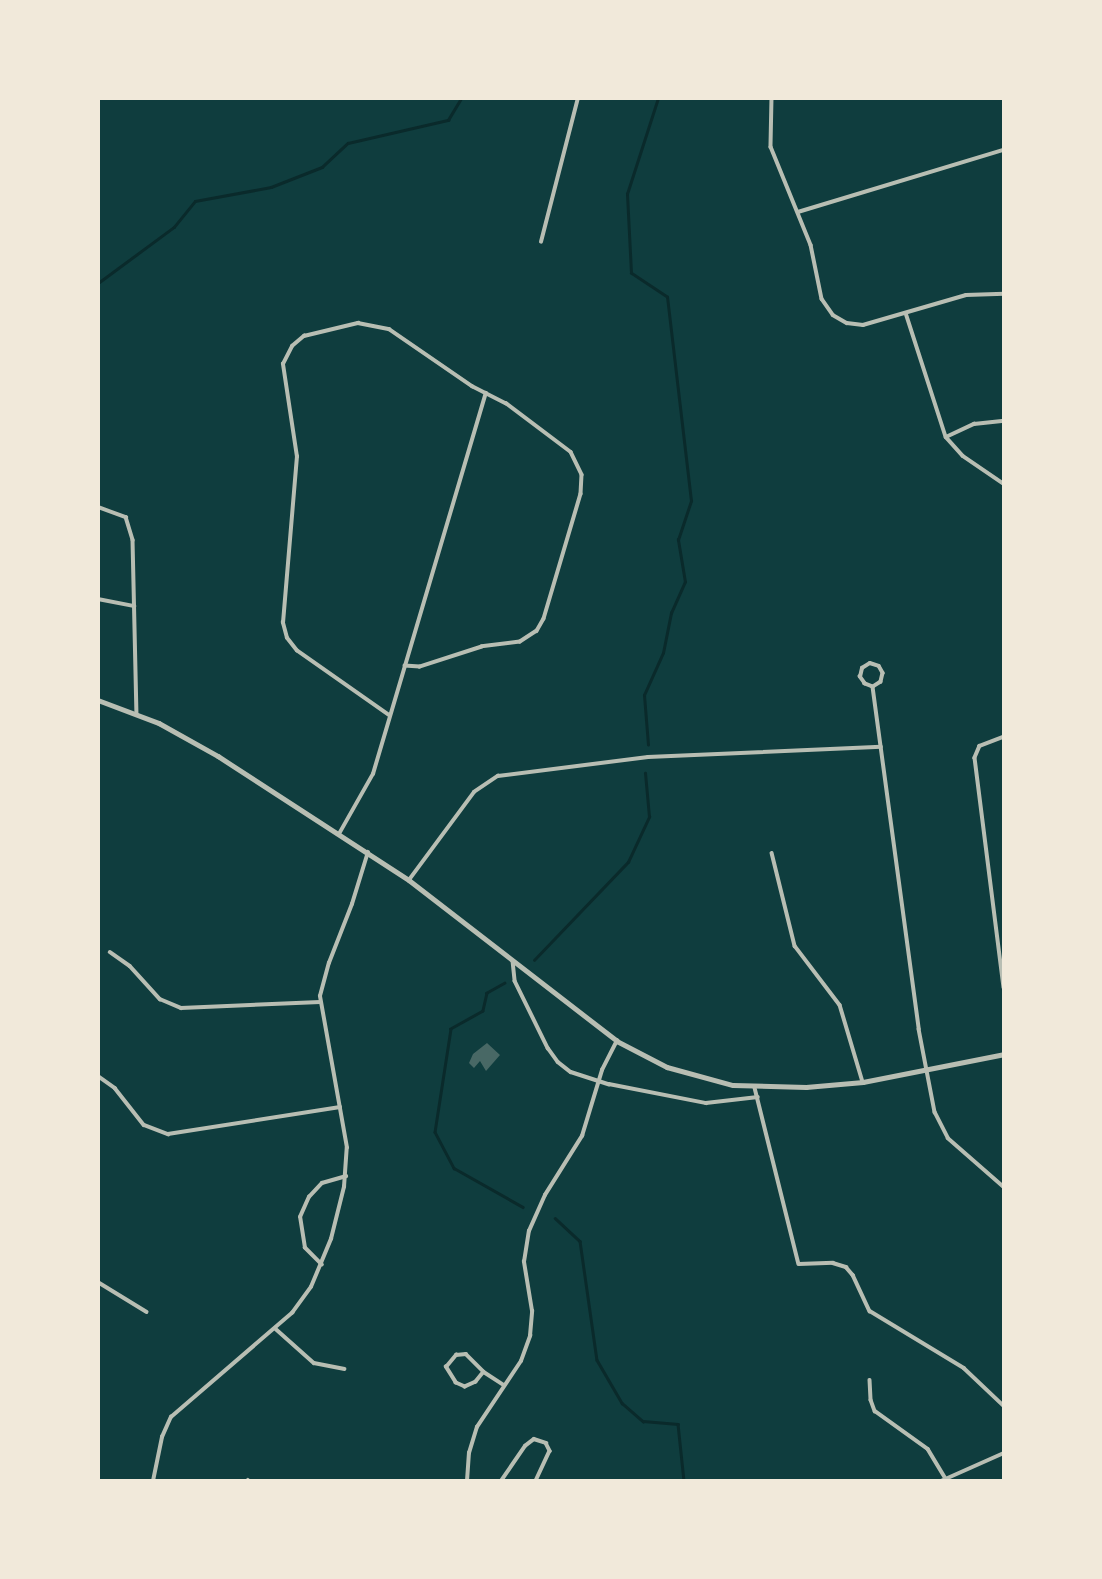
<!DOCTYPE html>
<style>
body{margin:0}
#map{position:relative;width:1102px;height:1579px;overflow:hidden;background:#0f3d3e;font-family:Barlow,sans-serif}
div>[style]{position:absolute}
.stream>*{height:2.5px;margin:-1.25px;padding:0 1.25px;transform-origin:1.25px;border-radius:1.25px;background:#0a2a2b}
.building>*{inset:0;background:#486865}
.minor>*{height:3.5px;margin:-1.75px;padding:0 1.75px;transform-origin:1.75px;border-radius:1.75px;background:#b8beb3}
.tertiary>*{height:4.5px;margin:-2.25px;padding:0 2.25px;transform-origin:2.25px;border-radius:2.25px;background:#b8beb3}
span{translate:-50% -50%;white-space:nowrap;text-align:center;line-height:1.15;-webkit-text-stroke:7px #f1e9da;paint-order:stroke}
.frame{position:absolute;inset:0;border:100px solid #f1e9da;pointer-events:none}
</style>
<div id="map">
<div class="stream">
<i style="left:98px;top:283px;width:94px;rotate:-36.4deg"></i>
<i style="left:174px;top:227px;width:33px;rotate:-51deg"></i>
<i style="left:195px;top:201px;width:77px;rotate:-10.4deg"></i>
<i style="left:271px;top:187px;width:55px;rotate:-21.4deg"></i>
<i style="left:322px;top:167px;width:35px;rotate:-43deg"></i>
<i style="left:348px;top:143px;width:103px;rotate:-13deg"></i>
<i style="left:448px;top:120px;width:26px;rotate:-59deg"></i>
<i style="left:648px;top:745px;width:50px;rotate:-94.6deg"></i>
<i style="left:644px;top:695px;width:46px;rotate:-65.7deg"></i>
<i style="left:663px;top:653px;width:41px;rotate:-78.7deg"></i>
<i style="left:671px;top:613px;width:34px;rotate:-66deg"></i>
<i style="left:685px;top:582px;width:43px;rotate:-99.5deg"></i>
<i style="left:678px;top:540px;width:41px;rotate:-71.6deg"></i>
<i style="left:691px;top:501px;width:205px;rotate:-96.7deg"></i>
<i style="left:667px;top:297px;width:43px;rotate:-146.3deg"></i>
<i style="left:631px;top:273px;width:79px;rotate:-92.9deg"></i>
<i style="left:627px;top:194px;width:101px;rotate:-72.1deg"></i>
<i style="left:534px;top:960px;width:136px;rotate:-46.2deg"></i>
<i style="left:628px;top:862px;width:50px;rotate:-65deg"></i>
<i style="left:649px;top:817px;width:44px;rotate:-95.2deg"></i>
<i style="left:505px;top:983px;width:21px;rotate:151deg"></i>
<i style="left:487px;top:993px;width:18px;rotate:103deg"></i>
<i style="left:483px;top:1011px;width:37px;rotate:151deg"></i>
<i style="left:451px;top:1029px;width:104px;rotate:98.8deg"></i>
<i style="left:435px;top:1132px;width:41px;rotate:62.2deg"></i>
<i style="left:454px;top:1168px;width:79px;rotate:29.5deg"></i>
<i style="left:555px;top:1218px;width:34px;rotate:43deg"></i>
<i style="left:580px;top:1241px;width:120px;rotate:81.9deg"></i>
<i style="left:597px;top:1360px;width:50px;rotate:59.8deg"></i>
<i style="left:622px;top:1403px;width:28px;rotate:41deg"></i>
<i style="left:643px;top:1421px;width:35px;rotate:5deg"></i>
<i style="left:678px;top:1424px;width:57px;rotate:84deg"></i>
</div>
<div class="building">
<i style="clip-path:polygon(487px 1043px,500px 1055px,486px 1071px,480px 1061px,474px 1068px,469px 1063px,473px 1054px)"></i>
</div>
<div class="minor">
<i style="left:772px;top:98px;width:49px;rotate:91.2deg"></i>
<i style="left:771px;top:147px;width:106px;rotate:67.8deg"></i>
<i style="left:811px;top:245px;width:55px;rotate:78.5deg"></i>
<i style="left:822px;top:299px;width:19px;rotate:55deg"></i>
<i style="left:833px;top:315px;width:16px;rotate:30deg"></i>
<i style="left:847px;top:323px;width:16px;rotate:7deg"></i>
<i style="left:863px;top:325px;width:107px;rotate:-16.2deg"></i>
<i style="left:966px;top:295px;width:38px;rotate:-2deg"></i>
<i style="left:798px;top:212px;width:215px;rotate:-16.8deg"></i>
<i style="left:541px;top:242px;width:149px;rotate:-75.6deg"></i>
<i style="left:906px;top:313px;width:130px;rotate:72.1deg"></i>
<i style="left:946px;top:437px;width:25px;rotate:48deg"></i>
<i style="left:963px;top:456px;width:50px;rotate:34.3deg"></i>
<i style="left:946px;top:437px;width:31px;rotate:-25deg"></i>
<i style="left:974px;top:424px;width:30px;rotate:-6deg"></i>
<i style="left:98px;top:507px;width:30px;rotate:20deg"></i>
<i style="left:126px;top:517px;width:24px;rotate:73deg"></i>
<i style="left:133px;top:540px;width:173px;rotate:88.7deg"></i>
<i style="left:98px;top:599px;width:37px;rotate:11deg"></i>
<i style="left:873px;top:687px;width:9px;rotate:-159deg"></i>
<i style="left:865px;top:684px;width:9px;rotate:-126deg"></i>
<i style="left:860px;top:677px;width:9px;rotate:-77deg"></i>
<i style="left:862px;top:668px;width:9px;rotate:-32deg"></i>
<i style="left:870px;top:663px;width:9px;rotate:18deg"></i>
<i style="left:879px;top:666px;width:8px;rotate:60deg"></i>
<i style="left:883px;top:673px;width:9px;rotate:103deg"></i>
<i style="left:881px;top:682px;width:9px;rotate:148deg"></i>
<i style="left:873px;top:687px;width:345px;rotate:82.3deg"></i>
<i style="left:919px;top:1029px;width:85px;rotate:79.1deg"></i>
<i style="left:935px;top:1112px;width:29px;rotate:63deg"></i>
<i style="left:948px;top:1138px;width:74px;rotate:41.2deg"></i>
<i style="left:390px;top:716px;width:113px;rotate:-145deg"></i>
<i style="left:297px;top:651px;width:16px;rotate:-128deg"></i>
<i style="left:287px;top:638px;width:16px;rotate:-105deg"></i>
<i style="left:283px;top:623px;width:167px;rotate:-85.2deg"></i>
<i style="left:297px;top:457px;width:94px;rotate:-98.6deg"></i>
<i style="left:283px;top:364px;width:20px;rotate:-63deg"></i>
<i style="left:292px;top:346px;width:16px;rotate:-40deg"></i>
<i style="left:304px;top:336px;width:56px;rotate:-13.5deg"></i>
<i style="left:358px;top:323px;width:32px;rotate:11deg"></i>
<i style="left:389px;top:329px;width:101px;rotate:34.5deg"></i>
<i style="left:472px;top:386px;width:38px;rotate:27deg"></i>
<i style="left:506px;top:403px;width:81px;rotate:37deg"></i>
<i style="left:571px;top:452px;width:25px;rotate:64deg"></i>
<i style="left:582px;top:475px;width:19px;rotate:93deg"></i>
<i style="left:581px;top:494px;width:130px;rotate:106.5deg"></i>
<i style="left:544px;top:619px;width:14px;rotate:120deg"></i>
<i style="left:537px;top:631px;width:20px;rotate:147deg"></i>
<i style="left:520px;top:642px;width:38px;rotate:173deg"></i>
<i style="left:482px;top:647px;width:65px;rotate:162.1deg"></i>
<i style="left:420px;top:667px;width:15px;rotate:-176deg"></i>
<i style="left:1004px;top:737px;width:26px;rotate:159deg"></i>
<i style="left:980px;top:746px;width:13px;rotate:113deg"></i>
<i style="left:975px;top:758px;width:231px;rotate:82.8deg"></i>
<i style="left:339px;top:834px;width:69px;rotate:-60.5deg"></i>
<i style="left:373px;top:774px;width:397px;rotate:-73.5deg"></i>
<i style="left:772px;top:853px;width:96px;rotate:76.1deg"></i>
<i style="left:795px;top:946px;width:74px;rotate:52.7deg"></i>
<i style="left:840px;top:1005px;width:80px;rotate:73.4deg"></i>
<i style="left:409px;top:880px;width:109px;rotate:-53.5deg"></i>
<i style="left:474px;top:792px;width:29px;rotate:-34deg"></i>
<i style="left:498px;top:776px;width:151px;rotate:-7.2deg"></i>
<i style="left:648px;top:757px;width:233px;rotate:-2.5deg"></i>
<i style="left:110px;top:952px;width:24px;rotate:35deg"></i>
<i style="left:130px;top:966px;width:45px;rotate:47.7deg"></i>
<i style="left:160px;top:999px;width:23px;rotate:23deg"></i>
<i style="left:181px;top:1008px;width:139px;rotate:-2.5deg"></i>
<i style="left:513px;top:961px;width:20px;rotate:84deg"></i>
<i style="left:515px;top:981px;width:75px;rotate:63.8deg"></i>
<i style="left:548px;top:1048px;width:17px;rotate:54deg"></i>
<i style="left:558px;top:1062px;width:16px;rotate:38deg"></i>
<i style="left:571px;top:1072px;width:40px;rotate:18deg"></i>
<i style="left:609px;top:1084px;width:99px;rotate:11.1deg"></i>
<i style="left:706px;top:1103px;width:52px;rotate:-6.6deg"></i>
<i style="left:98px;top:1076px;width:21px;rotate:35deg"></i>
<i style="left:115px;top:1088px;width:47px;rotate:51.9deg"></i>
<i style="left:144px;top:1125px;width:26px;rotate:21deg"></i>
<i style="left:168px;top:1134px;width:174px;rotate:-8.9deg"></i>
<i style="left:755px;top:1088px;width:181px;rotate:76deg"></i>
<i style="left:799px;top:1264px;width:34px;rotate:-2deg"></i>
<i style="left:833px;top:1263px;width:14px;rotate:17deg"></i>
<i style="left:846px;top:1267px;width:11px;rotate:49deg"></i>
<i style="left:853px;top:1275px;width:40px;rotate:65deg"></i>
<i style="left:870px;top:1311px;width:110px;rotate:31.2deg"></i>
<i style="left:964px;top:1368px;width:55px;rotate:43.5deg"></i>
<i style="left:322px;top:1265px;width:24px;rotate:-135deg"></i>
<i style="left:305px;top:1248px;width:31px;rotate:-99deg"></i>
<i style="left:300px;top:1217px;width:22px;rotate:-66deg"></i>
<i style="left:309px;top:1197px;width:19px;rotate:-47deg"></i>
<i style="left:322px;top:1183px;width:25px;rotate:-16deg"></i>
<i style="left:98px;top:1282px;width:57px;rotate:31.5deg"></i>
<i style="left:276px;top:1329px;width:51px;rotate:41.8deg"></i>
<i style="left:314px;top:1363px;width:31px;rotate:11deg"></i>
<i style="left:484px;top:1372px;width:13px;rotate:129deg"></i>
<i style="left:476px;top:1382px;width:12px;rotate:156deg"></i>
<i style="left:465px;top:1387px;width:10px;rotate:-156deg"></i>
<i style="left:456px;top:1383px;width:19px;rotate:-122deg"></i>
<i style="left:446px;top:1367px;width:16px;rotate:-50deg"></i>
<i style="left:456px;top:1355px;width:10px;rotate:-6deg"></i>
<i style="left:466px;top:1354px;width:25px;rotate:45deg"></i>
<i style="left:484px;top:1372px;width:24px;rotate:33deg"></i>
<i style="left:870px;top:1380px;width:20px;rotate:87deg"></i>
<i style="left:871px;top:1400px;width:12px;rotate:70deg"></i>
<i style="left:875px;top:1411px;width:65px;rotate:35.6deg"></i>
<i style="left:928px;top:1449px;width:35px;rotate:59deg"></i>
<i style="left:153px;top:1481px;width:45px;rotate:-78.4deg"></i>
<i style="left:162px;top:1437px;width:22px;rotate:-66deg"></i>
<i style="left:171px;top:1417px;width:160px;rotate:-40.7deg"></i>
<i style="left:292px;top:1313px;width:32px;rotate:-54deg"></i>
<i style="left:311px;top:1287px;width:52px;rotate:-67.4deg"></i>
<i style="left:331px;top:1239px;width:54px;rotate:-76deg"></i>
<i style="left:344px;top:1187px;width:39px;rotate:-86deg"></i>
<i style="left:347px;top:1148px;width:154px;rotate:-100.1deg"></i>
<i style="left:320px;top:996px;width:34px;rotate:-75deg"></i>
<i style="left:329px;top:963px;width:63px;rotate:-68.7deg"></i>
<i style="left:352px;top:904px;width:54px;rotate:-72.9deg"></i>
<i style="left:247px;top:1481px;width:1px;rotate:-45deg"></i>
<i style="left:467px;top:1481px;width:28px;rotate:-86deg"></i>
<i style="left:469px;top:1453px;width:27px;rotate:-73deg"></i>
<i style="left:477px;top:1427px;width:79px;rotate:-56.3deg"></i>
<i style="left:521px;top:1361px;width:27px;rotate:-70deg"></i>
<i style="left:530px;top:1336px;width:25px;rotate:-85deg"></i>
<i style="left:532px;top:1311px;width:50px;rotate:-99.3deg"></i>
<i style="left:524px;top:1262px;width:31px;rotate:-81deg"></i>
<i style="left:529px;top:1231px;width:39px;rotate:-66deg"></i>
<i style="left:545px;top:1195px;width:70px;rotate:-57.9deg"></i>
<i style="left:582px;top:1136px;width:69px;rotate:-73.1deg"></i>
<i style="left:602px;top:1070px;width:33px;rotate:-63deg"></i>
<i style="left:501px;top:1481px;width:42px;rotate:-55.6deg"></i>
<i style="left:525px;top:1446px;width:11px;rotate:-38deg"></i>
<i style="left:534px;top:1439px;width:13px;rotate:18deg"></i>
<i style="left:546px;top:1443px;width:9px;rotate:63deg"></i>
<i style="left:550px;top:1451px;width:33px;rotate:115deg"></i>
<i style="left:941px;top:1481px;width:69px;rotate:-24deg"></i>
</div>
<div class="tertiary">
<i style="left:98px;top:700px;width:65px;rotate:20.7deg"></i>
<i style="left:159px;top:723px;width:68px;rotate:29.2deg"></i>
<i style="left:218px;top:756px;width:228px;rotate:33deg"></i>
<i style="left:409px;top:880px;width:263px;rotate:37.7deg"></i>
<i style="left:617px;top:1041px;width:56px;rotate:27.5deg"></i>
<i style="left:667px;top:1067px;width:68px;rotate:15.3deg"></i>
<i style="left:733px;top:1085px;width:73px;rotate:1.6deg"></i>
<i style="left:806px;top:1087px;width:57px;rotate:-5deg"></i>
<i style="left:863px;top:1082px;width:144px;rotate:-11.2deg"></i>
</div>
<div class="frame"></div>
</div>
